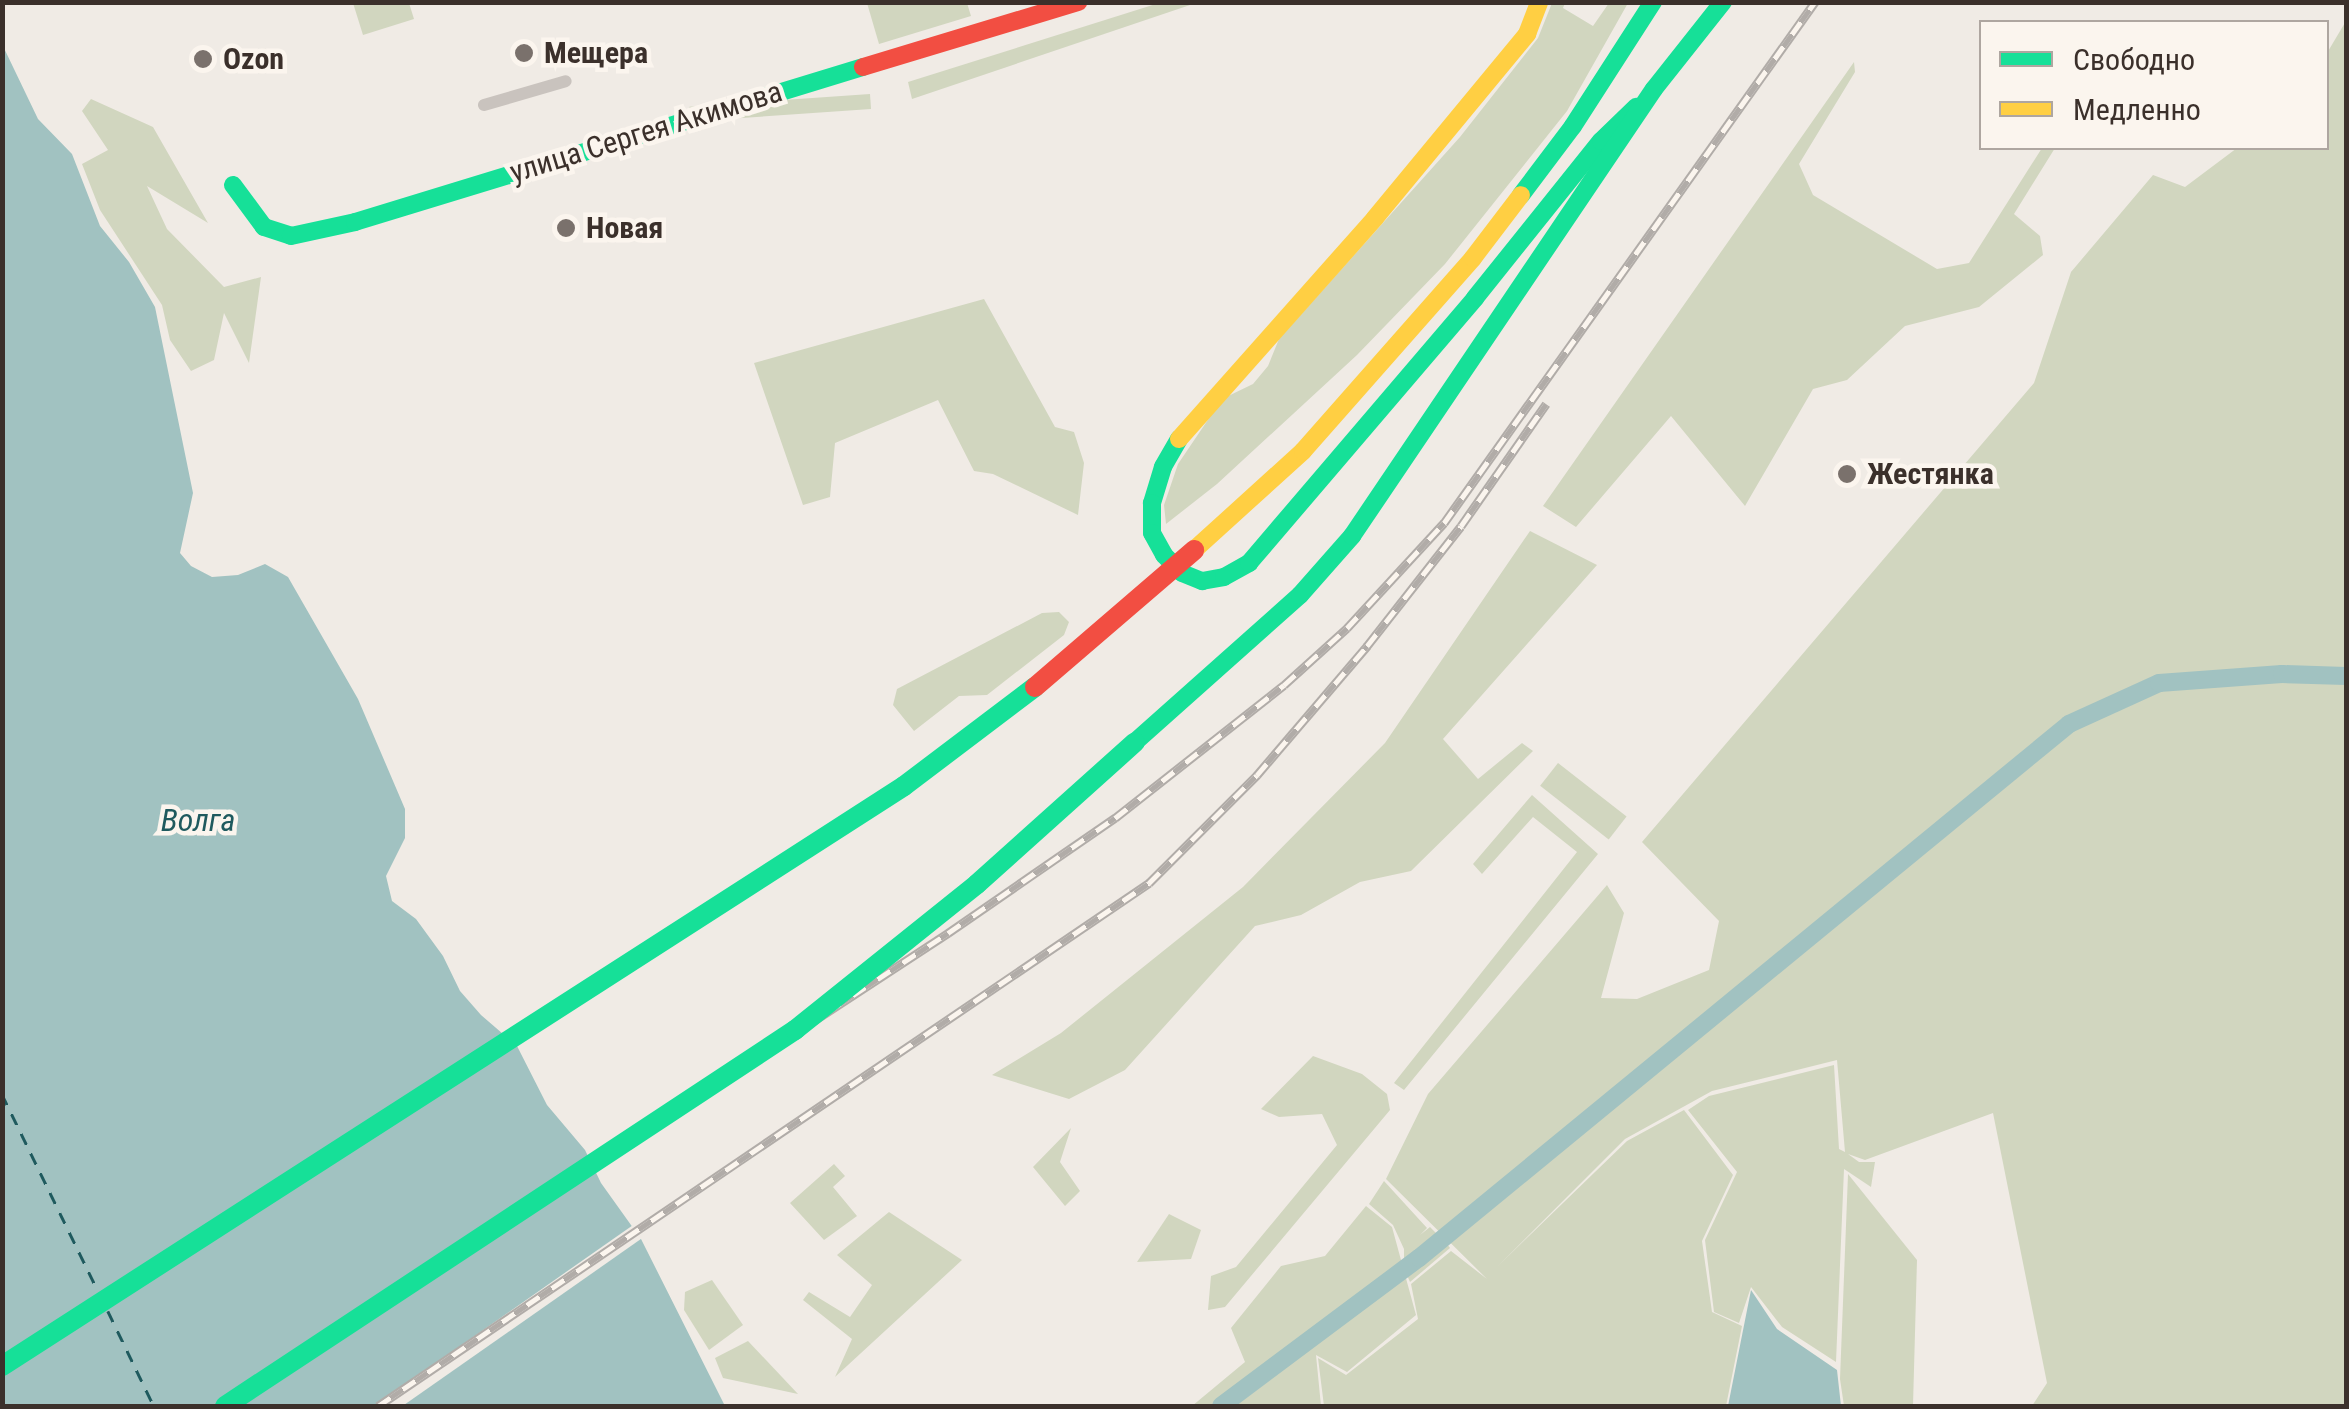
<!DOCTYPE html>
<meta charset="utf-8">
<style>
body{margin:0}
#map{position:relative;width:2349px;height:1409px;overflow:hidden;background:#f0ebe5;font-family:"Roboto Condensed",sans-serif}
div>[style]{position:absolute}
.green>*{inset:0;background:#d1d6bf;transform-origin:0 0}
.water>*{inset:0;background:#a1c2c1}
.pier>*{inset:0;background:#f0ebe5;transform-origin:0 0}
.canal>*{height:18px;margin:-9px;padding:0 9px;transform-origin:9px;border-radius:9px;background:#a1c2c1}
.ferry>*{height:2.5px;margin-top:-1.25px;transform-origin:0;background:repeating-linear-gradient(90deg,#1f5a5e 0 12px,transparent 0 22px)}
.street>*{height:12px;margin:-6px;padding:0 6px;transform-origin:6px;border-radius:6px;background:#c9c3be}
.fast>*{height:18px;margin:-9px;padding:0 9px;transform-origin:9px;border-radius:9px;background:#16e098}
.slow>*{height:18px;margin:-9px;padding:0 9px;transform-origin:9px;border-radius:9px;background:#ffcf43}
.jam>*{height:18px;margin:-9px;padding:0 9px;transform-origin:9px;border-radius:9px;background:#f24e42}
.rail>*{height:9px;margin-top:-4.5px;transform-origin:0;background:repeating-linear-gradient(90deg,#fbf5ee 0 15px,#b1aca8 0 30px);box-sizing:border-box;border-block:2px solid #b1aca8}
.fast-bridge>*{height:20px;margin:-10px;padding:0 10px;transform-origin:10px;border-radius:10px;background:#16e098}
.jam-bridge>*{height:20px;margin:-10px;padding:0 10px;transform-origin:10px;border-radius:10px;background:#f24e42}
.dots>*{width:28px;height:28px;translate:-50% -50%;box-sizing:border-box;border:5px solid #fbf5ee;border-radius:50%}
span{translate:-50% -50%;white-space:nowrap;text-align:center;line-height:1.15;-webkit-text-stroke:9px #fbf5ee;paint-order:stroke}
.poi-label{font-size:30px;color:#3b302b;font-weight:700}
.left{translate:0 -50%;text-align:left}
.street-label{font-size:30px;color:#3b302b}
.water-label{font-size:32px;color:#1f5a5e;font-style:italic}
.frame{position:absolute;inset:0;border:5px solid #3b302b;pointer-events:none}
.legend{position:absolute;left:1979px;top:20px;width:350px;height:130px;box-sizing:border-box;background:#fbf5ee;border:2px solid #aea6a0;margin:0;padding:12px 18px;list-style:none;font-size:30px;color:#3b302b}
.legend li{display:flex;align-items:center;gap:20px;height:50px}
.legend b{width:50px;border:2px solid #aea6a0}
</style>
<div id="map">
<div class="green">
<i style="clip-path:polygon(353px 3px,409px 3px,414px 19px,363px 35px)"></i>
<i style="clip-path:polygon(867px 3px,967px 3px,971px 16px,879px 44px)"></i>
<i style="clip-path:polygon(1159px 3px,1196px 3px,912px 99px,908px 82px)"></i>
<i style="clip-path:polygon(1552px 3px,1565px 3px,1563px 8px,1593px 26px,1609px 3px,1628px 3px,1567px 111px,1445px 264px,1357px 355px,1217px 484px,1166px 524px,1164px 505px,1178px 464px,1222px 399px,1253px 384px,1268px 366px,1279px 339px,1460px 137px,1538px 38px)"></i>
<i style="clip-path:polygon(2346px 21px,2346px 1406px,2032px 1406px,2047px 1383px,1993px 1113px,1865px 1160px,1848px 1154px,1859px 1162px,1875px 1162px,1871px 1187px,1844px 1169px,1836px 1362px,1782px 1327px,1751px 1287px,1739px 1323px,1714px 1312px,1705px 1240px,1737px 1172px,1688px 1110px,1709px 1096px,1834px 1065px,1839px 1149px,1845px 1152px,1837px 1060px,1712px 1091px,1625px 1139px,1498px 1266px,1627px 1141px,1684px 1110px,1733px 1175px,1702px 1241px,1712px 1312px,1742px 1326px,1726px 1406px,1324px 1406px,1318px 1358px,1346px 1375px,1418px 1319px,1411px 1284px,1451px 1251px,1487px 1279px,1386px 1179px,1428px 1094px,1607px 885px,1624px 913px,1601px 998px,1637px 999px,1709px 970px,1719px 921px,1642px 842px,2034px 383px,2071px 272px,2153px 175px,2185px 187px,2237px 148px,2326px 148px,2327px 53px)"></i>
<i style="clip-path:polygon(1854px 62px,1855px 72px,1799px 164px,1813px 195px,1937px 269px,1969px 263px,2042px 148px,2055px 148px,2014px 214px,2040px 236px,2043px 255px,1979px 307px,1905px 326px,1847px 380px,1813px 389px,1745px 506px,1671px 416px,1576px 527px,1543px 506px)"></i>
<i style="left:870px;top:94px;width:15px;height:181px;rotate:86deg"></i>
<i style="clip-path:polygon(91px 99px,153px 127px,208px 223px,147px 186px,167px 229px,224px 287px,261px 277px,249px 363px,224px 313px,214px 360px,191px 371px,170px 340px,162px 305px,100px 210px,82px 164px,108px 150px,82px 111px)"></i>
<i style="clip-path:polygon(984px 299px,1055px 427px,1074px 432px,1084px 463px,1078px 515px,993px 474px,974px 471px,938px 400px,835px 443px,830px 497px,803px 505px,754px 363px)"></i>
<i style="clip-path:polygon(1530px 531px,1597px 565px,1443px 739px,1478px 779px,1522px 743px,1533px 751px,1411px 871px,1360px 882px,1301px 915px,1255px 926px,1125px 1070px,1069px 1099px,992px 1075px,1061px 1033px,1243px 887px,1385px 743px)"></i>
<i style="clip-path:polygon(1059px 612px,1069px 622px,1064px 635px,987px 695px,959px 696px,914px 731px,893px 705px,897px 689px,1042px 613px)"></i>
<i style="left:1558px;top:763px;width:87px;height:29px;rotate:38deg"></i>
<i style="clip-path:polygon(1532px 795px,1598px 854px,1404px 1090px,1394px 1083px,1577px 852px,1533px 817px,1482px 874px,1473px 864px)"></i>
<i style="clip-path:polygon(1313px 1056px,1362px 1074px,1387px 1094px,1390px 1110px,1225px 1307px,1208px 1310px,1211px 1276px,1236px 1267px,1337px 1145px,1322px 1114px,1279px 1117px,1261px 1109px)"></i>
<i style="clip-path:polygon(1071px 1128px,1060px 1162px,1080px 1191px,1065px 1206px,1033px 1167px)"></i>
<i style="clip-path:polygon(834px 1164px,845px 1176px,833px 1187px,857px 1216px,824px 1240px,790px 1203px)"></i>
<i style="clip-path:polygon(1848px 1174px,1917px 1260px,1913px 1406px,1844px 1406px,1840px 1379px)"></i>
<i style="clip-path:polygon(1384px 1181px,1427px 1228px,1420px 1235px,1430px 1227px,1437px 1234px,1404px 1263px,1404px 1249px,1393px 1225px,1369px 1204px)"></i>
<i style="clip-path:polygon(1366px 1206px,1392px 1227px,1416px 1315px,1347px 1372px,1316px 1355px,1321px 1406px,1192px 1406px,1245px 1362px,1231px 1328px,1281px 1266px,1325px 1256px)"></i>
<i style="clip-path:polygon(889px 1212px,962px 1260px,835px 1377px,852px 1339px,803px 1300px,809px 1292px,850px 1317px,872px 1285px,837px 1255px)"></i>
<i style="clip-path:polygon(1169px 1214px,1201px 1230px,1191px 1259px,1137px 1262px)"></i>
<i style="clip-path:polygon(1445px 1241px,1450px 1248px,1410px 1282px,1406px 1273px)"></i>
<i style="clip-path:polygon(712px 1280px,743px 1325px,709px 1350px,684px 1310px,685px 1292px)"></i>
<i style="clip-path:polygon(748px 1341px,798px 1394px,723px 1378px,715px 1358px)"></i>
</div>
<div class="water">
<i style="clip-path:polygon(2px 44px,38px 119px,72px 154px,100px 226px,129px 262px,155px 307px,193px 493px,180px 553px,191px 566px,212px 577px,238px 575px,265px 564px,288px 577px,358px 699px,405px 809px,405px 838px,386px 876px,392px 901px,416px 919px,443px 956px,460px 991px,481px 1015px,517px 1046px,547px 1105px,585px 1150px,601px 1183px,641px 1239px,725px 1406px,3px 1406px)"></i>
<i style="clip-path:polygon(1751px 1290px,1777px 1329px,1837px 1370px,1841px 1406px,1728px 1406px)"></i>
</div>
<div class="pier">
<i style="left:636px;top:1223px;width:16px;height:328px;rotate:55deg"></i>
</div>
<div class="canal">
<i style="left:1221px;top:1406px;width:247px;rotate:-36.8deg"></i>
<i style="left:1419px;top:1258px;width:841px;rotate:-39.4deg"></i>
<i style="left:2069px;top:724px;width:99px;rotate:-24.5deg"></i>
<i style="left:2159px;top:683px;width:123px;rotate:-4.2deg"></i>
<i style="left:2282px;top:674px;width:64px;rotate:1.8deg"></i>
</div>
<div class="ferry">
<i style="left:2px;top:1094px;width:219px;rotate:64deg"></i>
<i style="left:108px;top:1311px;width:106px;rotate:64.2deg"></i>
</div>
<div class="street">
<i style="left:484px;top:105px;width:85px;rotate:-16.3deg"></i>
</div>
<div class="fast">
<i style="left:233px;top:185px;width:52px;rotate:53.6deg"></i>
<i style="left:264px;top:227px;width:28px;rotate:18deg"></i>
<i style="left:291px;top:236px;width:66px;rotate:-12.3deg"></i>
<i style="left:355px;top:222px;width:531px;rotate:-16.97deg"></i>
<i style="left:1521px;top:195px;width:86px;rotate:-53deg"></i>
<i style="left:1573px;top:126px;width:148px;rotate:-57.2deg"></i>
<i style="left:1179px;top:439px;width:32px;rotate:120deg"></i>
<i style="left:1163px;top:467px;width:38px;rotate:107deg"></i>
<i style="left:1152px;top:503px;width:30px;rotate:90deg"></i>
<i style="left:1152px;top:533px;width:25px;rotate:61deg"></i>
<i style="left:1164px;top:555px;width:25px;rotate:45deg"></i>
<i style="left:1182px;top:573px;width:22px;rotate:22deg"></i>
<i style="left:1202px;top:581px;width:22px;rotate:-10deg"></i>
<i style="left:1224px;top:577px;width:29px;rotate:-29deg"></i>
<i style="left:1249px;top:563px;width:348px;rotate:-49.5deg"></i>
<i style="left:1475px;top:298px;width:201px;rotate:-51.3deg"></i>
<i style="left:1601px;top:141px;width:49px;rotate:-44.2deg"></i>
<i style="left:1135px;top:742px;width:221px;rotate:-41.7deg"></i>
<i style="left:1300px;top:595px;width:79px;rotate:-48.6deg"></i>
<i style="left:1352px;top:536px;width:539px;rotate:-55.96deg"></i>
<i style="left:1654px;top:89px;width:111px;rotate:-51.6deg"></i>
</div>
<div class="slow">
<i style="left:1179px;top:439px;width:295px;rotate:-48.4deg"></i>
<i style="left:1375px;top:218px;width:239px;rotate:-50.4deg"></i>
<i style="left:1527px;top:34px;width:34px;rotate:-69deg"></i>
<i style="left:1194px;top:550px;width:147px;rotate:-42.2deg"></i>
<i style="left:1303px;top:451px;width:257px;rotate:-48.6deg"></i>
<i style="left:1473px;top:258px;width:79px;rotate:-52.7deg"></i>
</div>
<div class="jam">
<i style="left:863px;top:67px;width:225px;rotate:-16.8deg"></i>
</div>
<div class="rail">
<i style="left:225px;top:1406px;width:864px;rotate:-33.19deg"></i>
<i style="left:948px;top:933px;width:203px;rotate:-34.6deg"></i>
<i style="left:1115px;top:818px;width:215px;rotate:-38.2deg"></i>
<i style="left:1284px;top:685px;width:85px;rotate:-42.1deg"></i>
<i style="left:1347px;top:628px;width:143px;rotate:-47.3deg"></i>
<i style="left:1444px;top:523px;width:640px;rotate:-54.55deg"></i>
<i style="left:378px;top:1406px;width:932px;rotate:-34.15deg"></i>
<i style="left:1149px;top:883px;width:153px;rotate:-45deg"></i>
<i style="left:1257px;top:775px;width:170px;rotate:-49.5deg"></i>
<i style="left:1367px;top:646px;width:152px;rotate:-51.9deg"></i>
<i style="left:1461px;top:526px;width:149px;rotate:-55.1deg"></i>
</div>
<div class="fast-bridge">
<i style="left:2px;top:1366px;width:1072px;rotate:-32.74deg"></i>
<i style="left:904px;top:786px;width:164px;rotate:-37.1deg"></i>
<i style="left:225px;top:1406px;width:683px;rotate:-33.41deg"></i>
<i style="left:795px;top:1030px;width:233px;rotate:-38.7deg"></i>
<i style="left:977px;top:884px;width:212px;rotate:-41.9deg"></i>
</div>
<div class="jam-bridge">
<i style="left:1035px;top:687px;width:210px;rotate:-40.7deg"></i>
</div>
<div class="dots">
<i style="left:524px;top:53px;background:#7a716c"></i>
<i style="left:203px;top:59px;background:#7a716c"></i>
<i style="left:566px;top:228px;background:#7a716c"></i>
<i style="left:1847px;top:474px;background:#7a716c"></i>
</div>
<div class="poi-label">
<span class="left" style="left:544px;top:53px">Мещера</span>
<span class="left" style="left:223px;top:59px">Ozon</span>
<span class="left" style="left:586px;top:228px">Новая</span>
<span class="left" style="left:1867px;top:474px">Жестянка</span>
</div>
<div class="street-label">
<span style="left:646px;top:132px;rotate:-17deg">улица Сергея Акимова</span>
</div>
<div class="water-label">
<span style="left:198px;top:820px">Волга</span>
</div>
<div class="frame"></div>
<ul class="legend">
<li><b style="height:12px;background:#16e098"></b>Свободно</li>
<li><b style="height:12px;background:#ffcf43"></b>Медленно</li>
</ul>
</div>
